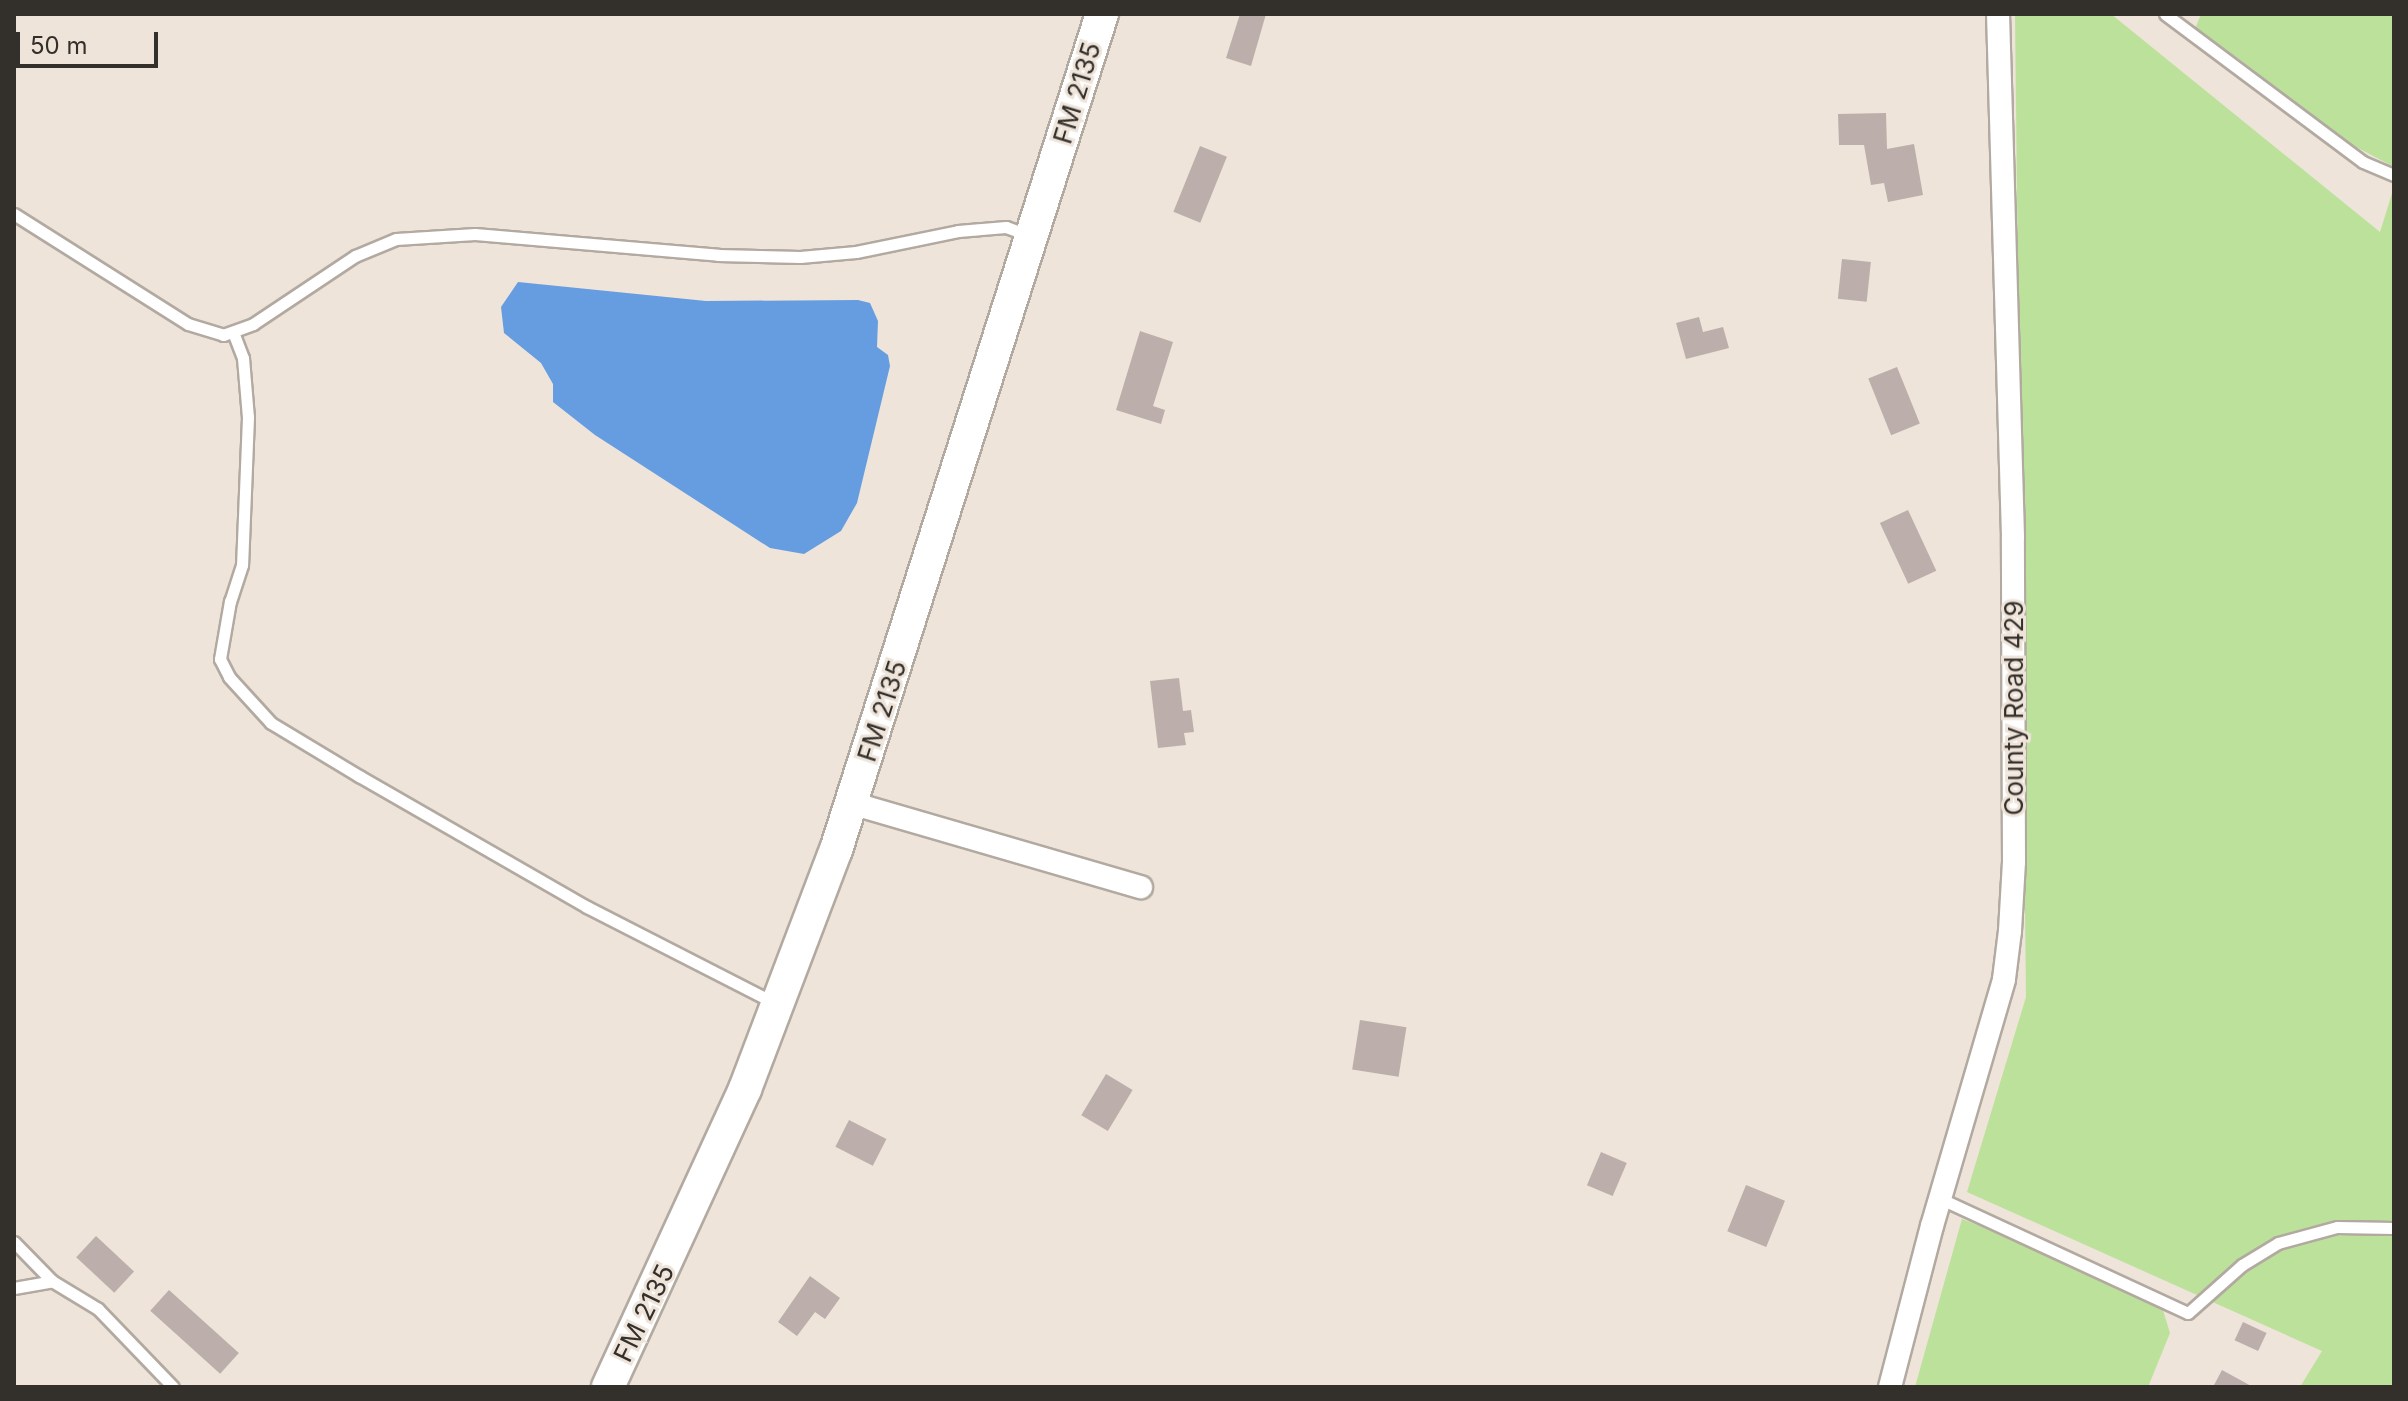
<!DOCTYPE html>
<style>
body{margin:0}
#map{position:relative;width:2408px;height:1401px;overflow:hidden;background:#eee4da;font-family:Inter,sans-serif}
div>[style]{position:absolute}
.green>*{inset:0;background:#bce19b}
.water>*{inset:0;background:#659de0}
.building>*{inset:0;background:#bcaeab;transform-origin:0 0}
.roads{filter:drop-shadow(2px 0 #b2a9a0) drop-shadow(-2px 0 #b2a9a0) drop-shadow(0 2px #b2a9a0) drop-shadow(0 -2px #b2a9a0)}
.lane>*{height:11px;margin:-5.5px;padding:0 5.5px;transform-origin:5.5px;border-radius:5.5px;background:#fff}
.street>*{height:22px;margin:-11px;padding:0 11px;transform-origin:11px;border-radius:11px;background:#fff}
.secondary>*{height:32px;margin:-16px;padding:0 16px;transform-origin:16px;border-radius:16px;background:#fff}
span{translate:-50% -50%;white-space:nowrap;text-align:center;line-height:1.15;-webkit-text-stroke:6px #eee4da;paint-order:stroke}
.street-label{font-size:26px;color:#332f2b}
.frame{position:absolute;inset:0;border:16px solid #332f2b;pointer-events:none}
.scale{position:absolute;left:16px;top:32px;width:142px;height:36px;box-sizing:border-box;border:4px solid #332f2b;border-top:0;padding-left:10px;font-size:24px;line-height:28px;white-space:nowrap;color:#332f2b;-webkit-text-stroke:6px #eee4da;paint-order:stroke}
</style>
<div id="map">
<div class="green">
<i style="clip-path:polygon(2015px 14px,2111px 14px,2380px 232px,2394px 187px,2394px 1387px,2300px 1387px,2322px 1351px,1967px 1192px,2026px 997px)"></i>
<i style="clip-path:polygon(2201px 14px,2394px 14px,2394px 167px,2345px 141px,2239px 59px,2195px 29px)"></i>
<i style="clip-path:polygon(1962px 1219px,2070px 1260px,2162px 1307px,2170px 1333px,2148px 1387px,1915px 1387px)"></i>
</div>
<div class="water">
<i style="clip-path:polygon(518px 282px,706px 301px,858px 300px,870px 303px,878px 321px,877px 347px,888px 355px,890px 366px,857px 503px,841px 531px,804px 554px,770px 548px,595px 435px,553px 402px,553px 384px,541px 363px,504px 333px,501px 307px)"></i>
</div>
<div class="building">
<i style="clip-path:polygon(1240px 14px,1266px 14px,1251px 66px,1226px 58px)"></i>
<i style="clip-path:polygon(1886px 113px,1887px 149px,1914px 144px,1923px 195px,1888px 202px,1884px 183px,1871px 185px,1864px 145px,1839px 145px,1838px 114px)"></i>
<i style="left:1200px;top:146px;width:29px;height:71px;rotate:22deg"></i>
<i style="left:1842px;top:259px;width:29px;height:40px;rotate:6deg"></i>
<i style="clip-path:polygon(1699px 317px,1703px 332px,1723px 327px,1729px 348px,1686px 359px,1676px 323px)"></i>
<i style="clip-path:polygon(1140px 331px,1173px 342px,1153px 406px,1165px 410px,1161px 424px,1116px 410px)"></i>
<i style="left:1897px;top:367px;width:61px;height:31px;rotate:68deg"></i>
<i style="left:1908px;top:510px;width:67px;height:31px;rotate:65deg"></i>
<i style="clip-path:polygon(1179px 678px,1183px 711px,1191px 710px,1194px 732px,1184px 733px,1186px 745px,1158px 748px,1150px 681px)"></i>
<i style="left:1360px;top:1020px;width:47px;height:50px;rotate:9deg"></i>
<i style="left:1106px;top:1074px;width:31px;height:48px;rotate:31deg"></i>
<i style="left:849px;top:1120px;width:42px;height:30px;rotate:27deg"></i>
<i style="left:1601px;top:1152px;width:28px;height:36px;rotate:23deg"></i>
<i style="left:1746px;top:1185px;width:42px;height:50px;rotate:22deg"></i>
<i style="left:96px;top:1236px;width:52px;height:29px;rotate:43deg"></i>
<i style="clip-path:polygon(810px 1276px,840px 1298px,825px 1319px,815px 1312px,797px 1336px,778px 1322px)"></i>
<i style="left:169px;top:1290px;width:94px;height:28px;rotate:42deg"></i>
<i style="left:2243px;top:1322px;width:26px;height:20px;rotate:25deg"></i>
<i style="clip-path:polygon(2222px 1370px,2253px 1387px,2213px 1387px)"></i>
</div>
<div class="roads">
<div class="lane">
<i style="left:2165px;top:14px;width:247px;rotate:36.8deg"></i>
<i style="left:2363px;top:162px;width:34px;rotate:23deg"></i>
<i style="left:14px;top:214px;width:206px;rotate:32.3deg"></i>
<i style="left:188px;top:324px;width:37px;rotate:17deg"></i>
<i style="left:223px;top:335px;width:32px;rotate:-20deg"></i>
<i style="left:253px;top:324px;width:123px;rotate:-33.7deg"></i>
<i style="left:355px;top:256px;width:44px;rotate:-22.5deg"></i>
<i style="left:396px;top:239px;width:79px;rotate:-3.6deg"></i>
<i style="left:475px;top:234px;width:244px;rotate:4.9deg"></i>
<i style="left:718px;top:255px;width:82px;rotate:1.4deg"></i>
<i style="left:800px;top:257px;width:56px;rotate:-5.1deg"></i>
<i style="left:856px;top:252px;width:104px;rotate:-11.6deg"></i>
<i style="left:958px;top:231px;width:48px;rotate:-4.8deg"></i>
<i style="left:1006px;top:227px;width:23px;rotate:20deg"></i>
<i style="left:233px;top:332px;width:28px;rotate:69deg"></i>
<i style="left:243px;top:358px;width:59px;rotate:85.2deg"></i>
<i style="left:248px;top:417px;width:148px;rotate:92.3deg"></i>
<i style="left:242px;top:565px;width:38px;rotate:108deg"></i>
<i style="left:230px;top:601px;width:59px;rotate:99.8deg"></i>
<i style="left:220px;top:659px;width:20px;rotate:63deg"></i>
<i style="left:229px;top:677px;width:62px;rotate:47.6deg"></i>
<i style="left:271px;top:723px;width:103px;rotate:31.1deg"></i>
<i style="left:359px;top:776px;width:263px;rotate:29.9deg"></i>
<i style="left:587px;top:907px;width:209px;rotate:27.1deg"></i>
<i style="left:1939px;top:1198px;width:274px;rotate:24.8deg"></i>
<i style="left:2188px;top:1313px;width:72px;rotate:-41.6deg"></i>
<i style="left:2242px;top:1265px;width:42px;rotate:-31.4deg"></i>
<i style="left:2278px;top:1243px;width:61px;rotate:-15.2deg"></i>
<i style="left:2337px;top:1227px;width:57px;rotate:1deg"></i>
<i style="left:14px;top:1242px;width:54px;rotate:45.7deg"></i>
<i style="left:52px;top:1281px;width:54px;rotate:31.3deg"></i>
<i style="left:98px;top:1309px;width:108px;rotate:46.1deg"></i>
<i style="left:14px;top:1288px;width:39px;rotate:-10deg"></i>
</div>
<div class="street">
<i style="left:851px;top:803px;width:302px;rotate:16.2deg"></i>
<i style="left:1890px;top:1387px;width:166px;rotate:-75.4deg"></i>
<i style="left:1932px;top:1226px;width:257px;rotate:-73.7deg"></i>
<i style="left:2004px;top:979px;width:48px;rotate:-82.9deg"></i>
<i style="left:2010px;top:931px;width:69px;rotate:-86.7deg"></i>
<i style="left:2014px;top:862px;width:325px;rotate:-90.2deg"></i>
<i style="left:2013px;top:537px;width:523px;rotate:-91.64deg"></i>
</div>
<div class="secondary">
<i style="left:608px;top:1387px;width:328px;rotate:-65.3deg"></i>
<i style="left:745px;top:1089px;width:256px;rotate:-69.2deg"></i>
<i style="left:836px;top:850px;width:877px;rotate:-72.35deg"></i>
</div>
</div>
<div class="street-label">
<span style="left:1077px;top:93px;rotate:-73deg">FM 2135</span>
<span style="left:2014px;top:708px;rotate:-90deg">County Road 429</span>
<span style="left:882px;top:711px;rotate:-72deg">FM 2135</span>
<span style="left:644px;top:1313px;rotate:-64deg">FM 2135</span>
</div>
<div class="frame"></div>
<div class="scale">50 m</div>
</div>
